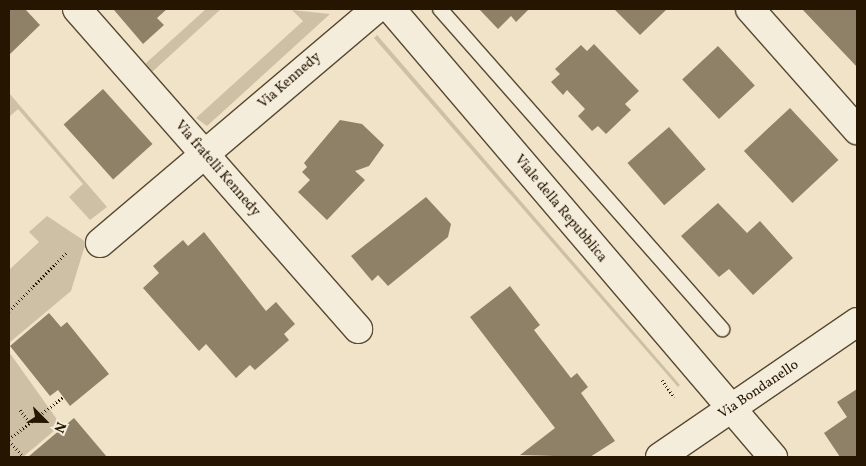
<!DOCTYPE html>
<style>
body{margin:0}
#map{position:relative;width:866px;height:466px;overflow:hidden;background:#f0e3c7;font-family:Vollkorn,serif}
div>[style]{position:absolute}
.green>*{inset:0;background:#cec0a5}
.building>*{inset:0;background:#8f8168;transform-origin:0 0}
.path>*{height:3px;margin-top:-1.5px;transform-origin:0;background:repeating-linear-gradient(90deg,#261601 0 1px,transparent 0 3.5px)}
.roads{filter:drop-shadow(1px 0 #584932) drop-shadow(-1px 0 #584932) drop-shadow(0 1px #584932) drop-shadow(0 -1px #584932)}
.service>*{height:14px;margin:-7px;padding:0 7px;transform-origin:7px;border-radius:7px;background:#f5eddb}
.minor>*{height:28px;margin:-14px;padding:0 14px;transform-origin:14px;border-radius:14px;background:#f5eddb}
.tertiary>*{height:28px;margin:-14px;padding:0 14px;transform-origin:14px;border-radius:14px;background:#f5eddb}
span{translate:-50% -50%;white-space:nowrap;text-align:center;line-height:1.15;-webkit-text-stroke:5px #f5eddb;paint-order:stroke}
.street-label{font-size:14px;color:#261601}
.frame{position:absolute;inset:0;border:10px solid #261601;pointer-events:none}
.north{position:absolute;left:20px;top:396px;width:50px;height:50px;-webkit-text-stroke:4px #f5eddb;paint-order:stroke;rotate:113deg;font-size:14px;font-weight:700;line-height:20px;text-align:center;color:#261601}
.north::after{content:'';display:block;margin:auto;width:18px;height:22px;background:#261601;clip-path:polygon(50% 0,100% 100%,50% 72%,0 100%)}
</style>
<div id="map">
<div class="green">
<i style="clip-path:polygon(206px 9px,221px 9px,152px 72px,145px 64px)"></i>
<i style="clip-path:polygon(292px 10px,330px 14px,207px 126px,196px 118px,303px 21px)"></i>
<i style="clip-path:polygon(377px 35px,680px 385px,678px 387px,374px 38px)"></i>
<i style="clip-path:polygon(9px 93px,107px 207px,90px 220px,69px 197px,83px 184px,18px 109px,9px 117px)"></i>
<i style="clip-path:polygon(47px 216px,86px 242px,71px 291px,9px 343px,9px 270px,39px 242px,29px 232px)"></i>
<i style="clip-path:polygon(9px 352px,61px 425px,23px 457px,9px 457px)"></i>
</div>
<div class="building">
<i style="clip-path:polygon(9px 9px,25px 9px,40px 25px,9px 55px)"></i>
<i style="clip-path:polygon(167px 9px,157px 18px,164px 25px,143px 44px,114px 10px)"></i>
<i style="clip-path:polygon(479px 9px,529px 9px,516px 22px,511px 16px,498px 29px)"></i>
<i style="clip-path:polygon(614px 9px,667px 9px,640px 35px)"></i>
<i style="clip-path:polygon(802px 9px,857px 9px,857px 67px)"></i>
<i style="clip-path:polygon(594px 44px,639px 91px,625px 104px,631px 110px,606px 134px,598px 126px,592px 131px,578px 116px,585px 109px,567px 90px,563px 95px,551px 82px,560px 74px,555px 69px,581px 45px,587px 51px)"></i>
<i style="left:718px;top:46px;width:54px;height:49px;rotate:47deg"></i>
<i style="left:103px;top:89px;width:74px;height:53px;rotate:48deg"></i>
<i style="left:790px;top:108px;width:71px;height:63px;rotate:47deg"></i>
<i style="clip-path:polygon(340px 120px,362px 124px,384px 145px,369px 166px,355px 171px,365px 180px,327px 220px,298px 192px,310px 180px,302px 172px,307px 167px,304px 163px)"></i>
<i style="left:669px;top:127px;width:56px;height:55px;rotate:49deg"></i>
<i style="clip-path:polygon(426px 197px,451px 224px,448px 237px,388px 286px,378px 275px,372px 281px,351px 256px)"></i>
<i style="clip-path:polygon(718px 203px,747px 233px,760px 221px,793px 258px,753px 295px,729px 269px,719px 277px,681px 236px)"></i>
<i style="clip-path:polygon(204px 232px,266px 311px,276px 302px,295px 324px,284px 334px,289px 340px,255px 370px,250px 365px,236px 378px,206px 344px,199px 351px,143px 288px,159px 273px,153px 266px,183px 240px,188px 246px)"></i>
<i style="clip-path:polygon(510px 286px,540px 325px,534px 330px,571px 378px,577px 373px,588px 387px,581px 393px,615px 441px,590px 457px,520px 455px,555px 428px,470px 317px)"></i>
<i style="clip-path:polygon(49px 313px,61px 327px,67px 322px,109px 374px,70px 406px,58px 390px,50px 396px,10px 346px)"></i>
<i style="clip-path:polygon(857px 389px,857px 457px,840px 457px,824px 433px,847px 417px,837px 402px)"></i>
<i style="clip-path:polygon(74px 418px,107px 457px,28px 457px)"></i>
</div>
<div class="path">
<i style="left:9px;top:311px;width:84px;rotate:-45.5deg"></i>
<i style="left:662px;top:380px;width:21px;rotate:55deg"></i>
<i style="left:20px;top:410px;width:16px;rotate:52deg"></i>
<i style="left:9px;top:439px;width:68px;rotate:-37.9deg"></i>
<i style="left:9px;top:441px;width:22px;rotate:47deg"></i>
</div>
<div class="roads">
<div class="service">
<i style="left:440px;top:9px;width:427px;rotate:48.6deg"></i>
</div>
<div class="minor">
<i style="left:77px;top:9px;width:426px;rotate:48.7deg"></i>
<i style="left:750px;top:9px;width:162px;rotate:48.5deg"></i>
<i style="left:100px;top:243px;width:362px;rotate:-40.3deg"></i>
</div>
<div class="tertiary">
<i style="left:391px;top:9px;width:589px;rotate:49.55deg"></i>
<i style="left:660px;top:457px;width:239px;rotate:-34.4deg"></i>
</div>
</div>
<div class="street-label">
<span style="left:290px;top:81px;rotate:-41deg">Via Kennedy</span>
<span style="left:217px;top:169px;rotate:49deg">Via fratelli Kennedy</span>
<span style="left:560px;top:209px;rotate:50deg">Viale della Repubblica</span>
<span style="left:759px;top:390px;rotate:-34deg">Via Bondanello</span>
</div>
<div class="frame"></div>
<div class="north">N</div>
</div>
